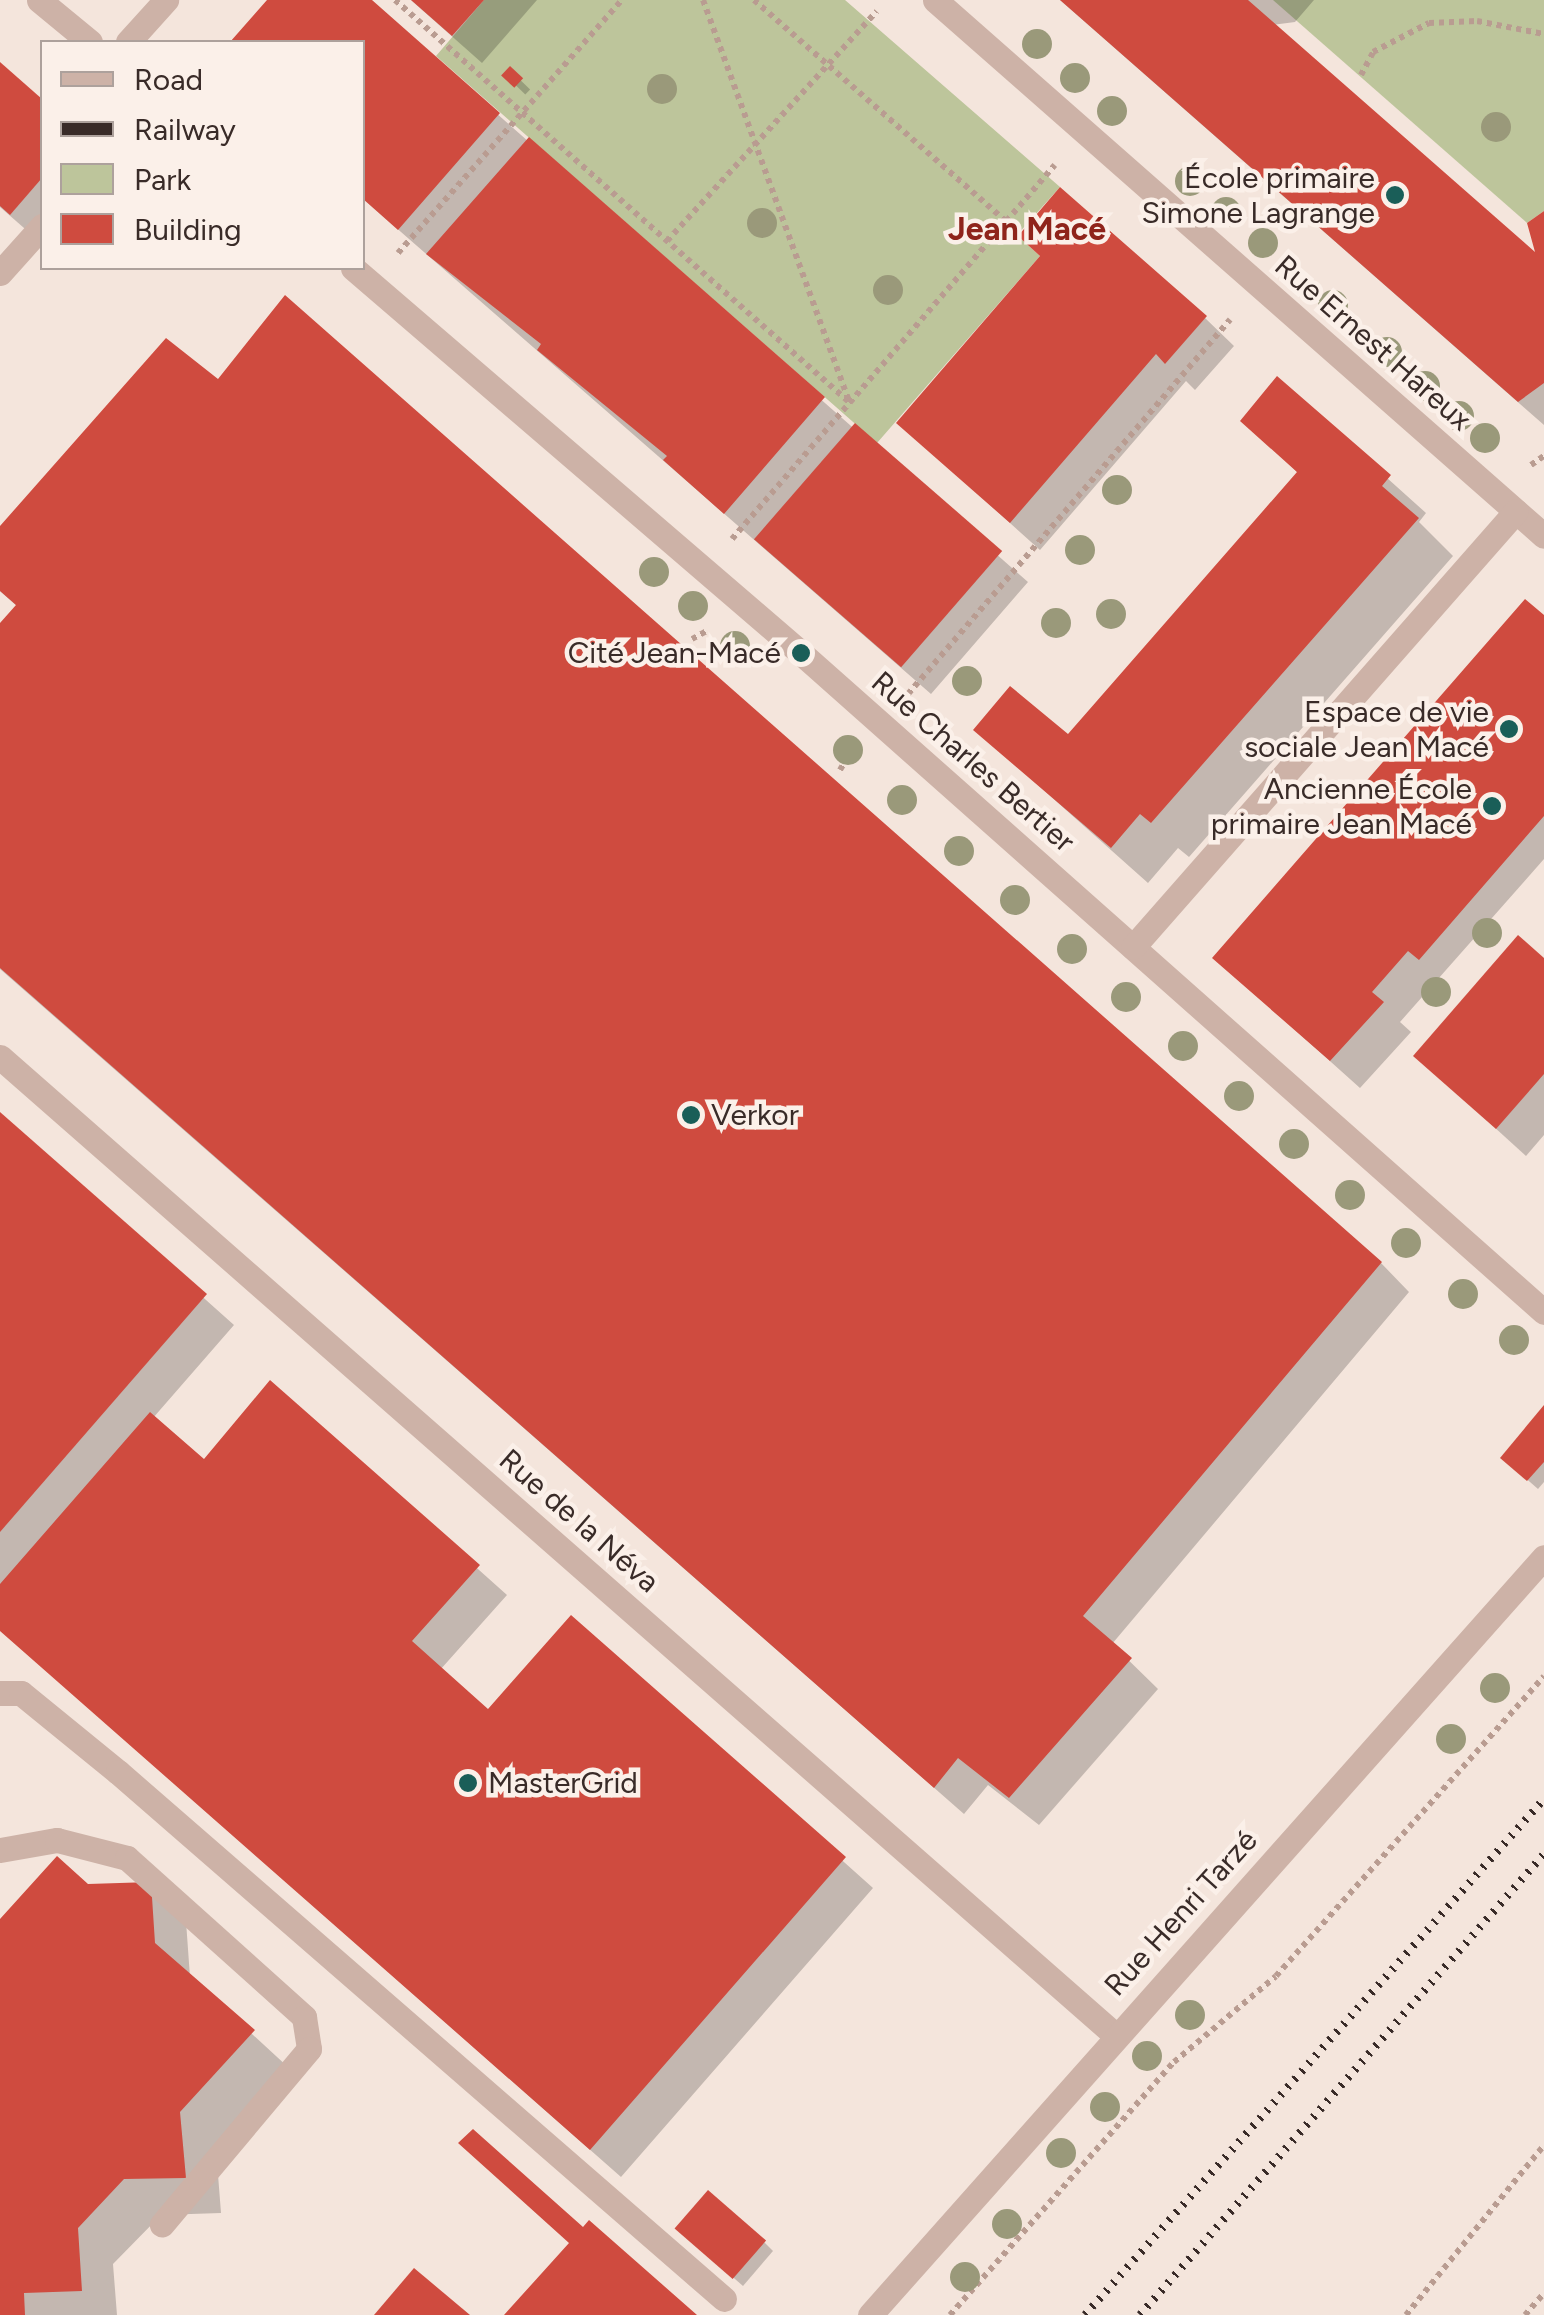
<!DOCTYPE html>
<meta charset="utf-8">
<style>
body{margin:0}
#map{position:relative;width:1544px;height:2315px;overflow:hidden;background:#f4e5dc;font-family:Figtree,sans-serif}
div>[style]{position:absolute}
.green>*{inset:0;background:#bdc59b}
.shadow>*{inset:0;background:#0003;transform-origin:0 0}
.building>*{inset:0;background:#cf4b3f;transform-origin:0 0}
.path>*{height:6px;margin-top:-3px;transform-origin:0;background:repeating-linear-gradient(90deg,#b99c91 0 5px,transparent 0 10px)}
.minor>*{height:25px;margin:-12.5px;padding:0 12.5px;transform-origin:12.5px;border-radius:12.5px;background:#cdb2a7}
.rail>*{height:8px;margin-top:-4px;transform-origin:0;background:repeating-linear-gradient(90deg,#392b28 0 2.5px,transparent 0 10.5px)}
.trees>*{width:30px;height:30px;margin:-15px;border-radius:50%;background:#9a997a}
.dots>*{width:28px;height:28px;translate:-50% -50%;box-sizing:border-box;border:5px solid #fbf0e9;border-radius:50%}
span{translate:-50% -50%;white-space:nowrap;text-align:center;line-height:1.15;-webkit-text-stroke:9px #fbf0e9;paint-order:stroke}
.poi-label{font-size:30px;color:#392b28}
.right{translate:-100% -50%;text-align:right}
.left{translate:0 -50%;text-align:left}
.street-label{font-size:30px;color:#392b28}
.neighbourhood-label{font-size:32px;color:#8f241b;font-weight:700}
.legend{position:absolute;left:40px;top:40px;width:325px;height:230px;box-sizing:border-box;background:#fbf0e9;border:2px solid #ada19c;margin:0;padding:12px 18px;list-style:none;font-size:30px;color:#392b28}
.legend li{display:flex;align-items:center;gap:20px;height:50px}
.legend b{width:50px;border:2px solid #ada19c}
</style>
<div id="map">
<div class="green">
<i style="clip-path:polygon(484px 0,845px 0,1060px 187px,1017px 235px,1040px 256px,877px 443px,436px 56px)"></i>
<i style="clip-path:polygon(1273px 0,1544px 0,1544px 211px,1527px 223px)"></i>
</div>
<div class="shadow">
<i style="clip-path:polygon(270px 0,368px 0,1028px 582px,931px 694px,362px 198px,362px 42px,233px 42px)"></i>
<i style="clip-path:polygon(411px 0,537px 0,482px 63px)"></i>
<i style="clip-path:polygon(1060px 0,1314px 0,1295px 22px,1272px 25px,1540px 259px,1544px 214px,1544px 425px)"></i>
<i style="clip-path:polygon(0 65px,42px 102px,40px 242px,0 207px)"></i>
<i style="left:510px;top:70px;width:28px;height:7px;rotate:44deg"></i>
<i style="clip-path:polygon(1205px 318px,1234px 346px,1195px 390px,1186px 381px,1040px 550px,899px 423px)"></i>
<i style="clip-path:polygon(1278px 380px,1426px 513px,1419px 522px,1453px 556px,1189px 857px,1178px 848px,1148px 883px,976px 730px,1068px 738px,1299px 474px,1244px 421px)"></i>
<i style="clip-path:polygon(0 530px,1381px 1263px,1409px 1292px,1112px 1644px,1158px 1689px,1039px 1825px,988px 1785px,964px 1814px,0 969px,0 627px,18px 607px,0 591px)"></i>
<i style="clip-path:polygon(1544px 619px,1544px 859px,1400px 1022px,1411px 1032px,1360px 1088px,1215px 958px)"></i>
<i style="clip-path:polygon(1544px 962px,1544px 1135px,1526px 1156px,1416px 1056px)"></i>
<i style="clip-path:polygon(0 1116px,234px 1325px,153px 1418px,205px 1462px,270px 1383px,507px 1595px,440px 1670px,488px 1713px,571px 1618px,873px 1888px,621px 2177px,0 1630px)"></i>
<i style="clip-path:polygon(1544px 1409px,1544px 1482px,1538px 1489px,1513px 1467px)"></i>
<i style="clip-path:polygon(150px 1885px,186px 1921px,190px 1977px,289px 2068px,216px 2149px,221px 2213px,161px 2215px,113px 2264px,117px 2315px,0 2315px,0 1923px,87px 1887px)"></i>
<i style="clip-path:polygon(688px 2238px,764px 2242px,773px 2251px,743px 2286px)"></i>
</div>
<div class="building">
<i style="clip-path:polygon(267px 0,372px 0,500px 113px,398px 230px,362px 198px,362px 42px,230px 42px)"></i>
<i style="clip-path:polygon(411px 0,484px 0,452px 36px)"></i>
<i style="clip-path:polygon(1060px 0,1248px 0,1535px 252px,1527px 223px,1544px 211px,1544px 383px,1518px 402px)"></i>
<i style="clip-path:polygon(0 62px,42px 99px,42px 178px,10px 215px,0 206px)"></i>
<i style="left:510px;top:66px;width:18px;height:13px;rotate:43deg"></i>
<i style="clip-path:polygon(529px 137px,825px 397px,724px 514px,663px 460px,667px 456px,537px 350px,541px 344px,426px 254px)"></i>
<i style="clip-path:polygon(1060px 187px,1207px 316px,1165px 364px,1156px 354px,1010px 523px,896px 423px,1040px 256px,1018px 236px)"></i>
<i style="clip-path:polygon(285px 295px,1382px 1262px,1083px 1616px,1132px 1658px,1009px 1798px,958px 1758px,934px 1788px,0 968px,0 623px,16px 605px,0 591px,0 526px,166px 338px,218px 379px)"></i>
<i style="clip-path:polygon(1277px 376px,1391px 475px,1382px 486px,1419px 518px,1151px 823px,1140px 814px,1111px 848px,973px 730px,1010px 686px,1068px 734px,1297px 472px,1240px 421px)"></i>
<i style="left:855px;top:423px;width:195px;height:154px;rotate:41deg"></i>
<i style="clip-path:polygon(1525px 599px,1544px 615px,1544px 816px,1419px 960px,1408px 951px,1372px 992px,1384px 1002px,1330px 1061px,1212px 958px)"></i>
<i style="clip-path:polygon(1518px 935px,1544px 958px,1544px 1074px,1496px 1129px,1413px 1056px)"></i>
<i style="clip-path:polygon(0 1112px,207px 1294px,0 1532px)"></i>
<i style="clip-path:polygon(270px 1380px,480px 1565px,412px 1641px,488px 1709px,571px 1615px,846px 1857px,590px 2150px,0 1631px,0 1584px,150px 1412px,204px 1459px)"></i>
<i style="clip-path:polygon(1544px 1405px,1544px 1462px,1527px 1481px,1500px 1458px)"></i>
<i style="clip-path:polygon(57px 1856px,88px 1884px,151px 1882px,155px 1943px,255px 2030px,180px 2112px,186px 2178px,124px 2179px,78px 2228px,82px 2291px,24px 2293px,25px 2315px,0 2315px,0 1919px)"></i>
<i style="clip-path:polygon(473px 2129px,583px 2227px,589px 2220px,697px 2315px,504px 2315px,569px 2243px,458px 2143px)"></i>
<i style="left:708px;top:2190px;width:77px;height:51px;rotate:41deg"></i>
<i style="clip-path:polygon(414px 2268px,470px 2315px,374px 2315px)"></i>
</div>
<div class="path">
<i style="left:395px;top:0;width:608px;rotate:41.53deg"></i>
<i style="left:703px;top:0;width:427px;rotate:70deg"></i>
<i style="left:754px;top:0;width:335px;rotate:41.3deg"></i>
<i style="left:1361px;top:75px;width:26px;rotate:-62deg"></i>
<i style="left:1373px;top:52px;width:63px;rotate:-27.4deg"></i>
<i style="left:1429px;top:23px;width:48px;rotate:-2.4deg"></i>
<i style="left:1477px;top:21px;width:68px;rotate:11deg"></i>
<i style="left:667px;top:241px;width:311px;rotate:-47.6deg"></i>
<i style="left:398px;top:253px;width:338px;rotate:-48.5deg"></i>
<i style="left:1531px;top:465px;width:16px;rotate:-35deg"></i>
<i style="left:732px;top:539px;width:494px;rotate:-49.2deg"></i>
<i style="left:692px;top:639px;width:18px;rotate:-29deg"></i>
<i style="left:908px;top:694px;width:494px;rotate:-49.3deg"></i>
<i style="left:840px;top:770px;width:20px;rotate:-60deg"></i>
<i style="left:950px;top:2315px;width:338px;rotate:-48.5deg"></i>
<i style="left:1174px;top:2062px;width:133px;rotate:-40.1deg"></i>
<i style="left:1276px;top:1976px;width:402px;rotate:-48.2deg"></i>
<i style="left:1406px;top:2315px;width:219px;rotate:-50.9deg"></i>
<i style="left:1525px;top:2315px;width:29px;rotate:-49deg"></i>
</div>
<div class="minor">
<i style="left:39px;top:0;width:66px;rotate:39.5deg"></i>
<i style="left:935px;top:0;width:811px;rotate:41.35deg"></i>
<i style="left:128px;top:42px;width:57px;rotate:-47.9deg"></i>
<i style="left:353px;top:268px;width:591px;rotate:40.67deg"></i>
<i style="left:801px;top:653px;width:993px;rotate:41.57deg"></i>
<i style="left:0;top:273px;width:63px;rotate:-48.2deg"></i>
<i style="left:1133px;top:947px;width:580px;rotate:-48.7deg"></i>
<i style="left:0;top:1057px;width:1483px;rotate:41.25deg"></i>
<i style="left:0;top:1693px;width:21px"></i>
<i style="left:21px;top:1693px;width:125px;rotate:39.2deg"></i>
<i style="left:118px;top:1772px;width:803px;rotate:41.01deg"></i>
<i style="left:0;top:1850px;width:58px;rotate:-10deg"></i>
<i style="left:57px;top:1840px;width:72px;rotate:14.4deg"></i>
<i style="left:127px;top:1858px;width:238px;rotate:41.9deg"></i>
<i style="left:304px;top:2017px;width:32px;rotate:81deg"></i>
<i style="left:309px;top:2049px;width:229px;rotate:130deg"></i>
<i style="left:870px;top:2315px;width:1014px;rotate:-48.36deg"></i>
</div>
<div class="rail">
<i style="left:1085px;top:2315px;width:691px;rotate:-48.35deg"></i>
<i style="left:1140px;top:2315px;width:613px;rotate:-48.77deg"></i>
</div>
<div class="trees">
<i style="left:1037px;top:44px"></i>
<i style="left:1075px;top:78px"></i>
<i style="left:662px;top:89px"></i>
<i style="left:1112px;top:111px"></i>
<i style="left:1496px;top:127px"></i>
<i style="left:1190px;top:181px"></i>
<i style="left:1226px;top:212px"></i>
<i style="left:762px;top:223px"></i>
<i style="left:1263px;top:243px"></i>
<i style="left:888px;top:290px"></i>
<i style="left:1333px;top:305px"></i>
<i style="left:1387px;top:352px"></i>
<i style="left:1425px;top:386px"></i>
<i style="left:1459px;top:416px"></i>
<i style="left:1485px;top:438px"></i>
<i style="left:1117px;top:490px"></i>
<i style="left:1080px;top:550px"></i>
<i style="left:654px;top:572px"></i>
<i style="left:693px;top:606px"></i>
<i style="left:1111px;top:614px"></i>
<i style="left:1056px;top:623px"></i>
<i style="left:735px;top:646px"></i>
<i style="left:967px;top:681px"></i>
<i style="left:848px;top:750px"></i>
<i style="left:902px;top:800px"></i>
<i style="left:959px;top:851px"></i>
<i style="left:1015px;top:900px"></i>
<i style="left:1487px;top:933px"></i>
<i style="left:1072px;top:949px"></i>
<i style="left:1436px;top:992px"></i>
<i style="left:1126px;top:997px"></i>
<i style="left:1183px;top:1046px"></i>
<i style="left:1239px;top:1096px"></i>
<i style="left:1294px;top:1144px"></i>
<i style="left:1350px;top:1195px"></i>
<i style="left:1406px;top:1243px"></i>
<i style="left:1463px;top:1294px"></i>
<i style="left:1514px;top:1340px"></i>
<i style="left:1495px;top:1688px"></i>
<i style="left:1451px;top:1739px"></i>
<i style="left:1190px;top:2015px"></i>
<i style="left:1147px;top:2056px"></i>
<i style="left:1105px;top:2107px"></i>
<i style="left:1061px;top:2153px"></i>
<i style="left:1007px;top:2224px"></i>
<i style="left:965px;top:2277px"></i>
</div>
<div class="dots">
<i style="left:1395px;top:195px;background:#1a5e58"></i>
<i style="left:801px;top:653px;background:#1a5e58"></i>
<i style="left:1509px;top:729px;background:#1a5e58"></i>
<i style="left:1492px;top:806px;background:#1a5e58"></i>
<i style="left:691px;top:1115px;background:#1a5e58"></i>
<i style="left:468px;top:1783px;background:#1a5e58"></i>
</div>
<div class="poi-label">
<span class="right" style="left:1375px;top:195px">École primaire<br>Simone Lagrange</span>
<span class="right" style="left:781px;top:653px">Cité Jean-Macé</span>
<span class="right" style="left:1489px;top:729px">Espace de vie<br>sociale Jean Macé</span>
<span class="right" style="left:1472px;top:806px">Ancienne École<br>primaire Jean Macé</span>
<span class="left" style="left:711px;top:1115px">Verkor</span>
<span class="left" style="left:488px;top:1783px">MasterGrid</span>
</div>
<div class="street-label">
<span style="left:1373px;top:343px;rotate:41deg">Rue Ernest Hareux</span>
<span style="left:973px;top:762px;rotate:41deg">Rue Charles Bertier</span>
<span style="left:579px;top:1521px;rotate:41deg">Rue de la Néva</span>
<span style="left:1181px;top:1913px;rotate:-48deg">Rue Henri Tarzé</span>
</div>
<div class="neighbourhood-label">
<span style="left:1027px;top:229px">Jean Macé</span>
</div>
<ul class="legend">
<li><b style="height:12px;background:#cdb2a7"></b>Road</li>
<li><b style="height:12px;background:#392b28"></b>Railway</li>
<li><b style="height:28px;background:#bdc59b"></b>Park</li>
<li><b style="height:28px;background:#cf4b3f"></b>Building</li>
</ul>
</div>
